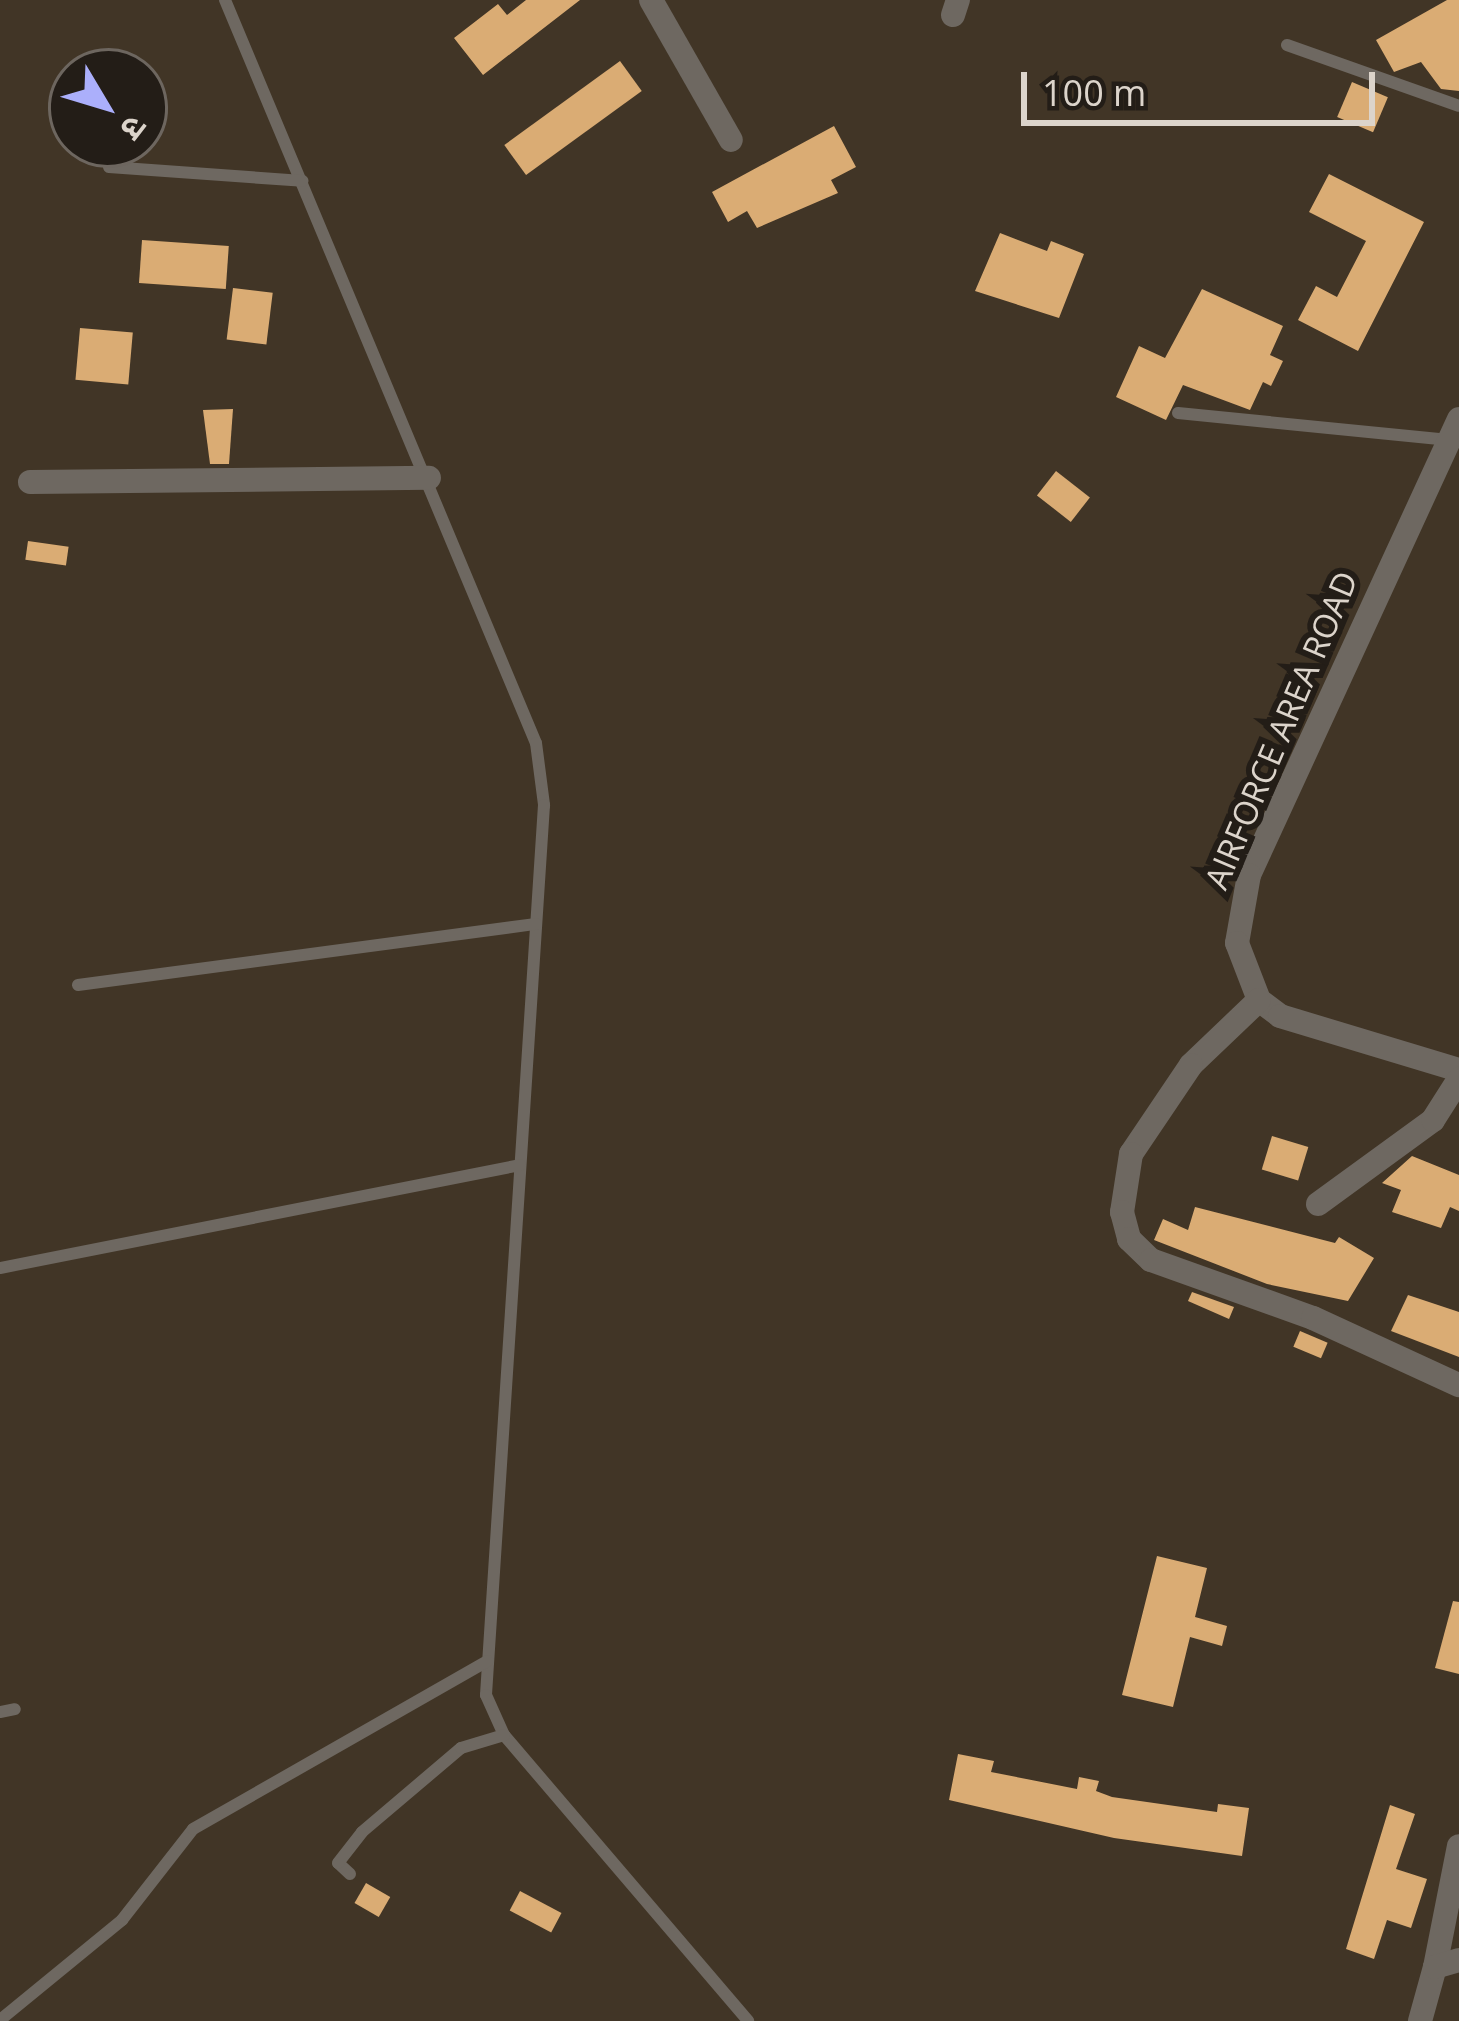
<!DOCTYPE html>
<meta charset="utf-8">
<style>
body{margin:0}
#map{position:relative;width:1459px;height:2021px;overflow:hidden;background:#413526;font-family:"Open Sans","Noto Sans Devanagari",sans-serif}
div>[style]{position:absolute}
.building>*{inset:0;background:#daac74;transform-origin:0 0}
.service>*{height:12px;margin:-6px;padding:0 6px;transform-origin:6px;border-radius:6px;background:#6e6861}
.minor>*{height:24px;margin:-12px;padding:0 12px;transform-origin:12px;border-radius:12px;background:#6e6861}
span{translate:-50% -50%;white-space:nowrap;text-align:center;line-height:1.15;-webkit-text-stroke:12px #231d17;paint-order:stroke}
.street-label{font-size:33px;color:#dcd4cb}
.north{position:absolute;left:48px;top:48px;width:120px;height:120px;box-sizing:border-box;background:#231d17;border:3px solid #6d665f;border-radius:50%;rotate:128deg;font-size:33px;font-weight:700;line-height:48px;text-align:center;color:#dcd4cb}
.north::after{content:'';display:block;margin:auto;width:42px;height:54px;background:#abaffb;clip-path:polygon(50% 0,100% 100%,50% 72%,0 100%)}
.scale{position:absolute;left:1021px;top:72px;width:354px;height:54px;box-sizing:border-box;border:6px solid #dcd4cb;border-top:0;padding-left:15px;font-size:36px;line-height:42px;white-space:nowrap;color:#dcd4cb;-webkit-text-stroke:9px #231d17;paint-order:stroke}
</style>
<div id="map">
<div class="building">
<i style="clip-path:polygon(526px 0,580px 0,483px 75px,454px 38px,498px 4px,507px 15px)"></i>
<i style="clip-path:polygon(1447px 0,1459px 0,1459px 91px,1441px 89px,1421px 62px,1394px 72px,1376px 40px)"></i>
<i style="left:620px;top:61px;width:37px;height:143px;rotate:54deg"></i>
<i style="left:1352px;top:82px;width:39px;height:38px;rotate:23deg"></i>
<i style="clip-path:polygon(834px 126px,856px 167px,831px 180px,838px 193px,757px 228px,747px 211px,728px 222px,712px 192px)"></i>
<i style="clip-path:polygon(1329px 174px,1424px 222px,1358px 351px,1298px 320px,1316px 286px,1337px 297px,1366px 241px,1309px 212px)"></i>
<i style="clip-path:polygon(1000px 233px,1047px 251px,1051px 241px,1084px 254px,1059px 318px,975px 291px)"></i>
<i style="left:142px;top:240px;width:87px;height:43px;rotate:4deg"></i>
<i style="left:233px;top:288px;width:40px;height:52px;rotate:7deg"></i>
<i style="clip-path:polygon(1202px 289px,1283px 326px,1270px 355px,1283px 361px,1271px 386px,1263px 382px,1250px 410px,1183px 385px,1166px 420px,1116px 397px,1139px 346px,1165px 358px)"></i>
<i style="left:80px;top:328px;width:53px;height:52px;rotate:5deg"></i>
<i style="clip-path:polygon(233px 409px,229px 464px,210px 464px,203px 410px)"></i>
<i style="left:1056px;top:471px;width:43px;height:31px;rotate:38deg"></i>
<i style="left:28px;top:541px;width:41px;height:19px;rotate:8deg"></i>
<i style="left:1272px;top:1136px;width:38px;height:35px;rotate:17deg"></i>
<i style="clip-path:polygon(1412px 1156px,1459px 1175px,1459px 1211px,1450px 1207px,1441px 1228px,1392px 1212px,1401px 1190px,1382px 1183px)"></i>
<i style="clip-path:polygon(1195px 1207px,1335px 1243px,1339px 1237px,1374px 1258px,1348px 1301px,1267px 1284px,1154px 1240px,1163px 1219px,1188px 1230px)"></i>
<i style="clip-path:polygon(1192px 1292px,1234px 1307px,1229px 1319px,1188px 1301px)"></i>
<i style="clip-path:polygon(1408px 1295px,1459px 1312px,1459px 1357px,1391px 1331px)"></i>
<i style="left:1300px;top:1331px;width:30px;height:17px;rotate:23deg"></i>
<i style="clip-path:polygon(1157px 1556px,1207px 1568px,1195px 1617px,1227px 1626px,1222px 1646px,1190px 1637px,1173px 1707px,1122px 1695px)"></i>
<i style="clip-path:polygon(1453px 1601px,1459px 1602px,1459px 1674px,1435px 1668px)"></i>
<i style="clip-path:polygon(958px 1754px,994px 1761px,991px 1772px,1077px 1789px,1079px 1777px,1099px 1781px,1096px 1791px,1112px 1797px,1217px 1812px,1218px 1804px,1249px 1808px,1242px 1856px,1114px 1838px,949px 1800px)"></i>
<i style="clip-path:polygon(1390px 1805px,1415px 1814px,1396px 1869px,1427px 1879px,1411px 1928px,1387px 1920px,1374px 1959px,1346px 1949px)"></i>
<i style="left:366px;top:1883px;width:28px;height:23px;rotate:30deg"></i>
<i style="left:520px;top:1891px;width:47px;height:22px;rotate:28deg"></i>
</div>
<div class="service">
<i style="left:225px;top:0;width:805px;rotate:67.29deg"></i>
<i style="left:536px;top:743px;width:63px;rotate:82.6deg"></i>
<i style="left:544px;top:805px;width:892px;rotate:93.73deg"></i>
<i style="left:486px;top:1695px;width:44px;rotate:65.8deg"></i>
<i style="left:504px;top:1735px;width:376px;rotate:49.5deg"></i>
<i style="left:1287px;top:45px;width:182px;rotate:19.5deg"></i>
<i style="left:109px;top:167px;width:194px;rotate:4.1deg"></i>
<i style="left:1178px;top:413px;width:270px;rotate:5.7deg"></i>
<i style="left:78px;top:985px;width:462px;rotate:-7.6deg"></i>
<i style="left:0;top:1268px;width:530px;rotate:-11.2deg"></i>
<i style="left:0;top:1712px;width:15px;rotate:-11deg"></i>
<i style="left:350px;top:1874px;width:16px;rotate:-137deg"></i>
<i style="left:338px;top:1863px;width:39px;rotate:-52deg"></i>
<i style="left:362px;top:1832px;width:130px;rotate:-40.3deg"></i>
<i style="left:461px;top:1748px;width:45px;rotate:-16.8deg"></i>
<i style="left:0;top:2020px;width:158px;rotate:-39.3deg"></i>
<i style="left:122px;top:1920px;width:115px;rotate:-52deg"></i>
<i style="left:193px;top:1829px;width:339px;rotate:-29.7deg"></i>
</div>
<div class="minor">
<i style="left:651px;top:0;width:161px;rotate:60.3deg"></i>
<i style="left:953px;top:15px;width:16px;rotate:-72deg"></i>
<i style="left:1459px;top:419px;width:502px;rotate:114.73deg"></i>
<i style="left:1249px;top:875px;width:69px;rotate:100deg"></i>
<i style="left:1237px;top:943px;width:61px;rotate:68.9deg"></i>
<i style="left:1259px;top:1000px;width:26px;rotate:37deg"></i>
<i style="left:1280px;top:1016px;width:187px;rotate:16.8deg"></i>
<i style="left:30px;top:482px;width:399px;rotate:-0.6deg"></i>
<i style="left:1259px;top:1000px;width:94px;rotate:136.3deg"></i>
<i style="left:1191px;top:1065px;width:107px;rotate:124deg"></i>
<i style="left:1131px;top:1154px;width:59px;rotate:98.8deg"></i>
<i style="left:1122px;top:1212px;width:28px;rotate:75deg"></i>
<i style="left:1129px;top:1239px;width:30px;rotate:44deg"></i>
<i style="left:1151px;top:1260px;width:172px;rotate:19.7deg"></i>
<i style="left:1313px;top:1318px;width:161px;rotate:24.7deg"></i>
<i style="left:1318px;top:1204px;width:142px;rotate:-36.1deg"></i>
<i style="left:1433px;top:1120px;width:49px;rotate:-57.6deg"></i>
<i style="left:1435px;top:1967px;width:123px;rotate:-78.8deg"></i>
<i style="left:1420px;top:2021px;width:56px;rotate:-74.5deg"></i>
<i style="left:1435px;top:1967px;width:25px;rotate:-16deg"></i>
</div>
<div class="street-label">
<span style="left:1281px;top:730px;rotate:-67deg">AIRFORCE AREA ROAD</span>
</div>
<div class="north">उ</div>
<div class="scale">100 m</div>
</div>
